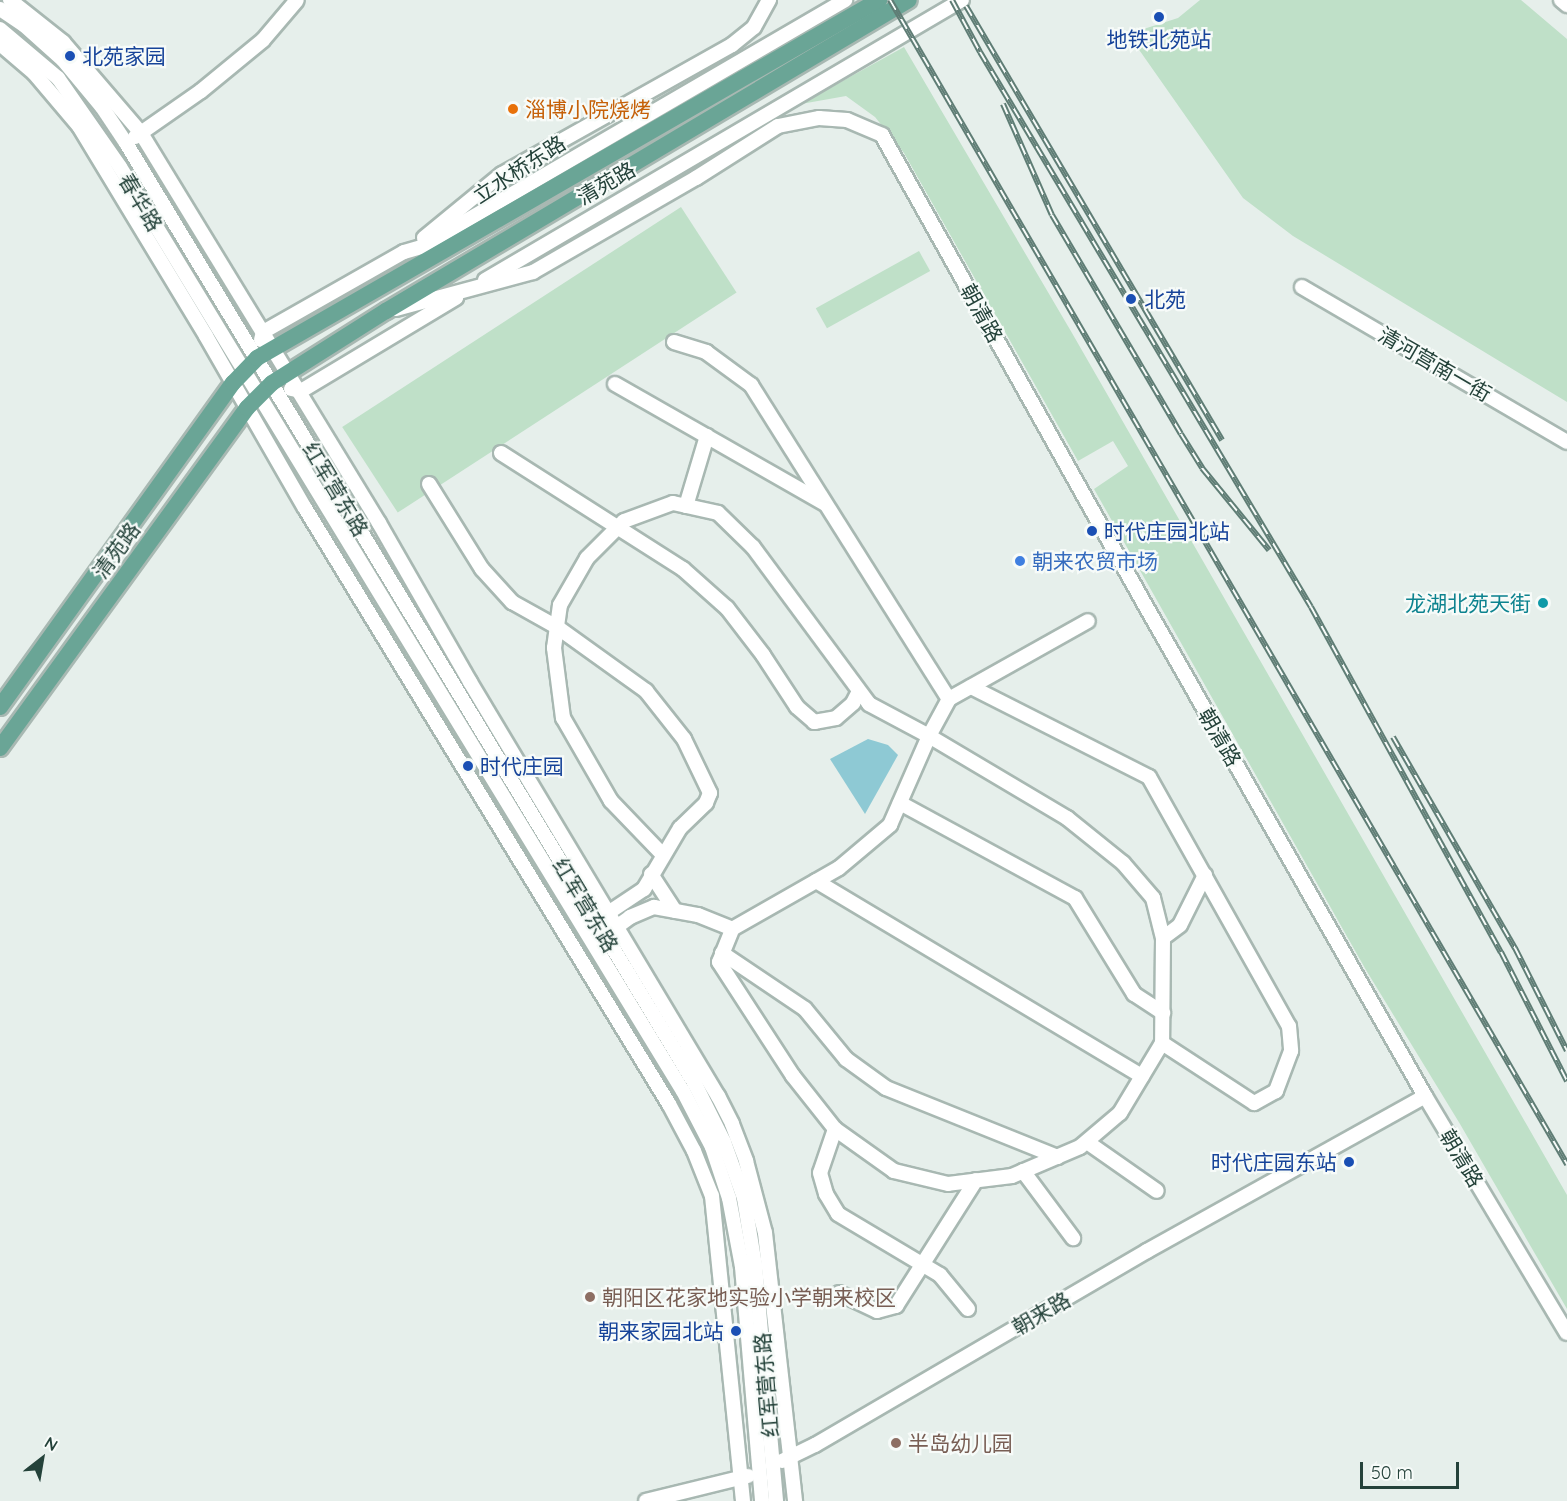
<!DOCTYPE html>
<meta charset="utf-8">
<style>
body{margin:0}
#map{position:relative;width:1567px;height:1501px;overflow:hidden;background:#e6efeb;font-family:Quicksand,"Noto Sans SC",sans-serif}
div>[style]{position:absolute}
.green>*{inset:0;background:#bfe0c8;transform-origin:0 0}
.water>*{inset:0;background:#8ec9d4}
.roads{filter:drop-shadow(2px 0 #a8b8b2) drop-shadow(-2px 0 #a8b8b2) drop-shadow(0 2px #a8b8b2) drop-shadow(0 -2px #a8b8b2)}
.minor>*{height:14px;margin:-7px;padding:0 7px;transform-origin:7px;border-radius:7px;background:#fff}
.major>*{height:16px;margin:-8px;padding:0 8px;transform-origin:8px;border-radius:8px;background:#6aa596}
.rail>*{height:6px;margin-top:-3px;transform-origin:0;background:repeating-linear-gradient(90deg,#f7fbf9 0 11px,#5f7d75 0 22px);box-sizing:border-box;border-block:2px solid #5f7d75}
.dots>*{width:16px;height:16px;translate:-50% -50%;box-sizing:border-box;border:3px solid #f7fbf9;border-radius:50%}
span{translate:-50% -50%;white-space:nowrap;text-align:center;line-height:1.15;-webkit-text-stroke:4.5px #f7fbf9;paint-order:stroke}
.transit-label{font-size:21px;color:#164399}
.left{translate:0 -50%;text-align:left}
.right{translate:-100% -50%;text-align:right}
.food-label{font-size:21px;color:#c56008}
.street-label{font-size:21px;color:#24423a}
.shop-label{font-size:21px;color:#366cbe}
.culture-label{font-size:21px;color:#0d838f}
.education-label{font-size:21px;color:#785e54}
.north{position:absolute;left:12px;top:1429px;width:60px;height:60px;-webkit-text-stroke:4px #f7fbf9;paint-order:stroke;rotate:31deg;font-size:16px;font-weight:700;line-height:24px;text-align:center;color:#24423a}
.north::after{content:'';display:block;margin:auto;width:21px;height:27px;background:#24423a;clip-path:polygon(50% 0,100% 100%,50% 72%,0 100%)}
.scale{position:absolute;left:1360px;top:1462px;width:99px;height:27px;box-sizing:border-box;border:3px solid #24423a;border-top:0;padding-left:8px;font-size:18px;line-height:21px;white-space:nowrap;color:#24423a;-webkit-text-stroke:4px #f7fbf9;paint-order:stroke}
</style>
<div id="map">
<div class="green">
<i style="clip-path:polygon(1200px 0,1521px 0,1567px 39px,1567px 402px,1293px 236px,1243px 198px,1128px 34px,1178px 18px)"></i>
<i style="clip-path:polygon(904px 47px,1072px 333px,1567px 1195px,1567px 1309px,1460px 1124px,1366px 970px,1094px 489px,1128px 466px,1113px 441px,1078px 461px,904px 153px,875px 117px,846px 96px,801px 104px)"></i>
<i style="left:681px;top:207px;width:102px;height:404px;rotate:57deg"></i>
<i style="left:919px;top:251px;width:23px;height:118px;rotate:61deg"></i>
</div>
<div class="water">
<i style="clip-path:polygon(868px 739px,888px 745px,898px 755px,865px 814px,830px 759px)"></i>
</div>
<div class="roads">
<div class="minor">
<i style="left:10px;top:0;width:68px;rotate:38.4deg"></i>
<i style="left:63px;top:42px;width:120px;rotate:49.4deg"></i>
<i style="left:141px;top:133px;width:457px;rotate:58.6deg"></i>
<i style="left:379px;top:523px;width:183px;rotate:60.2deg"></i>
<i style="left:470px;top:682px;width:483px;rotate:59.1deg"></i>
<i style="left:718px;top:1096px;width:31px;rotate:63deg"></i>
<i style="left:732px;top:1124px;width:40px;rotate:69deg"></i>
<i style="left:746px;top:1161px;width:74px;rotate:75.2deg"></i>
<i style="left:765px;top:1233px;width:270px;rotate:83.6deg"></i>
<i style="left:1561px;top:0;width:8px;rotate:40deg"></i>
<i style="left:0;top:9px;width:29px;rotate:34deg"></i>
<i style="left:24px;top:25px;width:52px;rotate:41.9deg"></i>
<i style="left:63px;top:60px;width:61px;rotate:50.3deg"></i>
<i style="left:102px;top:107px;width:43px;rotate:56.3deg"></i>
<i style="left:126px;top:143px;width:1100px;rotate:58.84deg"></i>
<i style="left:695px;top:1084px;width:65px;rotate:63.4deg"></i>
<i style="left:724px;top:1142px;width:59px;rotate:70.3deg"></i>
<i style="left:744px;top:1198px;width:68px;rotate:80.7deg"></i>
<i style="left:755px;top:1265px;width:237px;rotate:84.9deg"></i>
<i style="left:0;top:29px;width:76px;rotate:40.2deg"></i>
<i style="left:58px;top:78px;width:108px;rotate:55.1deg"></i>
<i style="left:120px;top:167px;width:1082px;rotate:58.65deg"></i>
<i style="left:683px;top:1091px;width:63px;rotate:62.6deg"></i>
<i style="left:712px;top:1147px;width:54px;rotate:71.6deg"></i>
<i style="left:729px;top:1198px;width:70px;rotate:79.3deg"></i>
<i style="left:742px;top:1267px;width:235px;rotate:85.1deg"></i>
<i style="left:0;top:44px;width:45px;rotate:40.5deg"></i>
<i style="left:34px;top:73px;width:70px;rotate:49.7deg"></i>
<i style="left:79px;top:126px;width:245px;rotate:58.8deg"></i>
<i style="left:206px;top:336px;width:198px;rotate:60.1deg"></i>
<i style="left:305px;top:508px;width:698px;rotate:58.59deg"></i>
<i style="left:669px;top:1104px;width:53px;rotate:62deg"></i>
<i style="left:694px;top:1151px;width:48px;rotate:68.2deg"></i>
<i style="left:712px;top:1196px;width:307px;rotate:84.2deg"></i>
<i style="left:135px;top:137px;width:80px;rotate:-34.9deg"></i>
<i style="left:201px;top:91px;width:80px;rotate:-39.4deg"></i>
<i style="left:263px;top:40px;width:52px;rotate:-49.6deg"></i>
<i style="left:424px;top:238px;width:101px;rotate:-39.4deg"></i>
<i style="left:502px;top:174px;width:264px;rotate:-29.3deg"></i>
<i style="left:732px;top:45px;width:28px;rotate:-39deg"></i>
<i style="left:754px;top:27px;width:31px;rotate:-61deg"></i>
<i style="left:485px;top:280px;width:553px;rotate:-30.41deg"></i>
<i style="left:1302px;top:287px;width:307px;rotate:30.3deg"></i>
<i style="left:396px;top:309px;width:142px;rotate:-15.1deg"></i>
<i style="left:533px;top:272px;width:188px;rotate:-30deg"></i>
<i style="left:696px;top:178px;width:97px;rotate:-32.4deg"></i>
<i style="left:778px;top:126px;width:42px;rotate:-11deg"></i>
<i style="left:819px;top:118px;width:28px;rotate:4deg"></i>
<i style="left:847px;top:120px;width:38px;rotate:23deg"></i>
<i style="left:882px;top:135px;width:536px;rotate:60.76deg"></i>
<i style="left:1144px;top:603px;width:567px;rotate:60.32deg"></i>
<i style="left:1425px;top:1096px;width:276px;rotate:59.1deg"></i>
<i style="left:261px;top:340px;width:8px;rotate:-76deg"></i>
<i style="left:263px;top:332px;width:162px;rotate:-29.6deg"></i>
<i style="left:404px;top:252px;width:18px;rotate:-16deg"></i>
<i style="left:421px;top:247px;width:491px;rotate:-30.2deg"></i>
<i style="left:674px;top:342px;width:34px;rotate:17deg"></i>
<i style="left:706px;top:352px;width:56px;rotate:36.3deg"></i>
<i style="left:751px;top:385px;width:371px;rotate:57.8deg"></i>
<i style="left:615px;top:384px;width:241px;rotate:29.7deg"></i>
<i style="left:291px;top:389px;width:10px;rotate:11deg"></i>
<i style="left:301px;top:391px;width:181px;rotate:-31deg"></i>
<i style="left:501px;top:453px;width:216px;rotate:32.5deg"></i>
<i style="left:683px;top:569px;width:59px;rotate:41.6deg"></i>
<i style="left:727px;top:608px;width:59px;rotate:52.5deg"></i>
<i style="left:763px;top:655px;width:62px;rotate:56.8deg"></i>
<i style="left:797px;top:707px;width:23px;rotate:41deg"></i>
<i style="left:814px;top:722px;width:22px;rotate:-10deg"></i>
<i style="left:836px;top:718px;width:23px;rotate:-41deg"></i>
<i style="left:853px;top:703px;width:13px;rotate:-63deg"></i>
<i style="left:429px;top:484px;width:100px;rotate:58.1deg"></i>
<i style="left:482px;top:569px;width:45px;rotate:47.7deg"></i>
<i style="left:512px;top:602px;width:51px;rotate:29.1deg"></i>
<i style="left:557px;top:627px;width:110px;rotate:35.7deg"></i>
<i style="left:646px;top:691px;width:61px;rotate:51.6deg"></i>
<i style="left:684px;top:739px;width:60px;rotate:64.3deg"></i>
<i style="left:710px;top:793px;width:11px;rotate:112deg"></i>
<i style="left:706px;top:803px;width:36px;rotate:136deg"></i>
<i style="left:680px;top:828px;width:71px;rotate:120.5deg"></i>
<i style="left:644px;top:889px;width:50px;rotate:146.3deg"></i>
<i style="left:686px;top:506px;width:73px;rotate:-73.3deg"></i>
<i style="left:971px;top:687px;width:199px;rotate:26.8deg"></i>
<i style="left:1149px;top:777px;width:286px;rotate:60.7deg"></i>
<i style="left:1289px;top:1026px;width:25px;rotate:85deg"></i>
<i style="left:1291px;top:1051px;width:43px;rotate:110.6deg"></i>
<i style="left:1276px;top:1091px;width:25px;rotate:151deg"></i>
<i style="left:1254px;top:1103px;width:110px;rotate:-146.9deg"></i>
<i style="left:900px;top:803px;width:199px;rotate:28.5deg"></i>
<i style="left:1075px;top:898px;width:113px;rotate:58.4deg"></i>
<i style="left:1134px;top:994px;width:35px;rotate:33deg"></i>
<i style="left:662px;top:854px;width:74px;rotate:-133.9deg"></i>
<i style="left:611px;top:801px;width:96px;rotate:-120deg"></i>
<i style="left:563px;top:718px;width:71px;rotate:-97.3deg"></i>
<i style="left:554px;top:648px;width:43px;rotate:-82.1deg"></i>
<i style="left:560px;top:605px;width:54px;rotate:-60.1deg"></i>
<i style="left:587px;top:558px;width:52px;rotate:-45deg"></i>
<i style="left:624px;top:521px;width:52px;rotate:-20.2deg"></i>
<i style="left:673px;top:503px;width:46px;rotate:12.5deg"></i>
<i style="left:718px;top:513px;width:49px;rotate:44.2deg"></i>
<i style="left:753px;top:547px;width:195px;rotate:53.5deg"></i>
<i style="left:869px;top:704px;width:68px;rotate:28.1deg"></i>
<i style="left:929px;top:736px;width:161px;rotate:30.7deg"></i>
<i style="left:1067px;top:818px;width:72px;rotate:38.8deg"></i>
<i style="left:1123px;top:863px;width:46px;rotate:49.4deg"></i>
<i style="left:1153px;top:898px;width:41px;rotate:76deg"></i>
<i style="left:1163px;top:938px;width:105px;rotate:90.5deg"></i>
<i style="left:1162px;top:1043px;width:82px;rotate:121deg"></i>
<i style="left:1120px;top:1113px;width:52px;rotate:139.6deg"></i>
<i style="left:1080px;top:1147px;width:74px;rotate:156.9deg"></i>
<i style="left:1012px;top:1176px;width:64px;rotate:172.9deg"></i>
<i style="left:948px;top:1184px;width:56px;rotate:-166.5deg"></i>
<i style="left:894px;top:1171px;width:72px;rotate:-144.6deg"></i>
<i style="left:835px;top:1129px;width:68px;rotate:-128.4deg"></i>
<i style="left:793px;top:1076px;width:136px;rotate:-123deg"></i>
<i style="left:719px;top:962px;width:35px;rotate:-68deg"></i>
<i style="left:651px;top:874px;width:44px;rotate:57deg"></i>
<i style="left:816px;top:881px;width:380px;rotate:30.9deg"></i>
<i style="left:611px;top:931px;width:24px;rotate:-36deg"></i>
<i style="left:630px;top:917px;width:26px;rotate:-23deg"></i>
<i style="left:654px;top:907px;width:45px;rotate:10.3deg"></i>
<i style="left:698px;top:915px;width:37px;rotate:22deg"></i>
<i style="left:732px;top:929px;width:123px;rotate:-29.7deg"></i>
<i style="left:839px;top:868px;width:67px;rotate:-40.1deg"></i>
<i style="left:890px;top:825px;width:97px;rotate:-66.3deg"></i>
<i style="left:929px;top:736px;width:42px;rotate:-61.6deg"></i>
<i style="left:949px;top:699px;width:159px;rotate:-29.3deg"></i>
<i style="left:1163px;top:938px;width:21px;rotate:-37deg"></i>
<i style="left:1180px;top:925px;width:56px;rotate:-63.4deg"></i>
<i style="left:722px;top:953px;width:100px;rotate:34deg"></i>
<i style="left:805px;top:1009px;width:65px;rotate:50.6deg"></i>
<i style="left:846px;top:1059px;width:49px;rotate:35.9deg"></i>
<i style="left:886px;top:1088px;width:185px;rotate:21.9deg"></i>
<i style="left:835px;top:1129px;width:46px;rotate:108.8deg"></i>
<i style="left:820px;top:1173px;width:22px;rotate:74deg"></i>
<i style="left:826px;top:1194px;width:23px;rotate:59deg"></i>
<i style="left:838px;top:1214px;width:119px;rotate:30.9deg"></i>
<i style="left:940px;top:1275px;width:44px;rotate:50.5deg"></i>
<i style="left:1087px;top:1142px;width:85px;rotate:35deg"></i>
<i style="left:1023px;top:1171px;width:84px;rotate:53.3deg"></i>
<i style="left:839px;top:1293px;width:42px;rotate:25.3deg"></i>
<i style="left:877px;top:1311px;width:20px;rotate:-15deg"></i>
<i style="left:896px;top:1306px;width:149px;rotate:-57.6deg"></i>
<i style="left:782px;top:1461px;width:37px;rotate:-26deg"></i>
<i style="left:815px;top:1445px;width:385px;rotate:-30.3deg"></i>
<i style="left:1147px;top:1251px;width:318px;rotate:-29.1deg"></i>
<i style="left:646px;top:1501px;width:105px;rotate:-13.8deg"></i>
</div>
<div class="major">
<i style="left:0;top:707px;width:399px;rotate:-54.3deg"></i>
<i style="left:233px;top:383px;width:35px;rotate:-46deg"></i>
<i style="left:257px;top:358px;width:718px;rotate:-29.92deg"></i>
<i style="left:0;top:748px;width:420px;rotate:-54deg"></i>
<i style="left:247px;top:408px;width:35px;rotate:-45deg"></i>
<i style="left:272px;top:383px;width:135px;rotate:-32.3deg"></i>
<i style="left:386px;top:311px;width:608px;rotate:-30.74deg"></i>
</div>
</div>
<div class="rail">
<i style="left:890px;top:0;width:1347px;rotate:59.82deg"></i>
<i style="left:952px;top:0;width:59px;rotate:61.7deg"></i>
<i style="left:980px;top:52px;width:646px;rotate:59.19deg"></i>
<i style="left:1311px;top:607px;width:394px;rotate:61.2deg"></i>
<i style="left:1501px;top:952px;width:145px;rotate:62.9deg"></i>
<i style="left:966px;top:6px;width:504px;rotate:59.47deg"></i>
<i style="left:1003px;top:104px;width:121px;rotate:66.2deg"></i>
<i style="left:1052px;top:215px;width:254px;rotate:59.5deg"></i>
<i style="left:1181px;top:434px;width:40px;rotate:58deg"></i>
<i style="left:1202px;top:468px;width:106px;rotate:50.7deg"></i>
<i style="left:1393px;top:737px;width:244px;rotate:60deg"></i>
<i style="left:1515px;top:948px;width:115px;rotate:63.2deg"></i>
</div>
<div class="dots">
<i style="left:1159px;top:17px;background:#1a4fb4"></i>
<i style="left:70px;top:56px;background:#1a4fb4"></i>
<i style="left:513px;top:109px;background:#e8710a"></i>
<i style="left:1131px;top:299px;background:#1a4fb4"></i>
<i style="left:1092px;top:531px;background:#1a4fb4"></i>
<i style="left:1020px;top:561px;background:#3f7fe0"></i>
<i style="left:1543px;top:603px;background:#0f9aa8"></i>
<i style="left:468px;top:766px;background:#1a4fb4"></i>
<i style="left:1349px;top:1162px;background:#1a4fb4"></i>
<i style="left:590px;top:1297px;background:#8d6e63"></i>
<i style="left:736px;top:1331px;background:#1a4fb4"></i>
<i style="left:896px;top:1443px;background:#8d6e63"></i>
</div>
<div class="transit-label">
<span style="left:1159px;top:39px">地铁北苑站</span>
<span class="left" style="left:82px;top:56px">北苑家园</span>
<span class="left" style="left:1144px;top:299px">北苑</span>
<span class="left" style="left:1104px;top:531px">时代庄园北站</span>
<span class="left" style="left:480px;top:766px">时代庄园</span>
<span class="right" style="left:1337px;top:1162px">时代庄园东站</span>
<span class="right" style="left:724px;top:1331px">朝来家园北站</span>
</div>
<div class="food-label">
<span class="left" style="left:525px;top:109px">淄博小院烧烤</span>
</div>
<div class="street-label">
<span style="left:519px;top:169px;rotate:-33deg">立水桥东路</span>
<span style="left:606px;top:183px;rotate:-30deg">清苑路</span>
<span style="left:141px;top:202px;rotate:59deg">春华路</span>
<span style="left:982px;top:313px;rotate:61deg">朝清路</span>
<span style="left:1435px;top:364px;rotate:30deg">清河营南一街</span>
<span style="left:336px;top:489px;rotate:59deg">红军营东路</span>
<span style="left:116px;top:550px;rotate:-54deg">清苑路</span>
<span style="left:1220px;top:737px;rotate:60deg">朝清路</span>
<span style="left:586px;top:905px;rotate:59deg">红军营东路</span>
<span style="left:1462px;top:1158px;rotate:59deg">朝清路</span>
<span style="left:1041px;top:1313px;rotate:-30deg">朝来路</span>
<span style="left:766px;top:1385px;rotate:-95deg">红军营东路</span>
</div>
<div class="shop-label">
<span class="left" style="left:1032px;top:561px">朝来农贸市场</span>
</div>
<div class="culture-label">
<span class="right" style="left:1531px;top:603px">龙湖北苑天街</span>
</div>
<div class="education-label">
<span class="left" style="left:602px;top:1297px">朝阳区花家地实验小学朝来校区</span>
<span class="left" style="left:908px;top:1443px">半岛幼儿园</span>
</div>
<div class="north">N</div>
<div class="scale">50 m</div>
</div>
